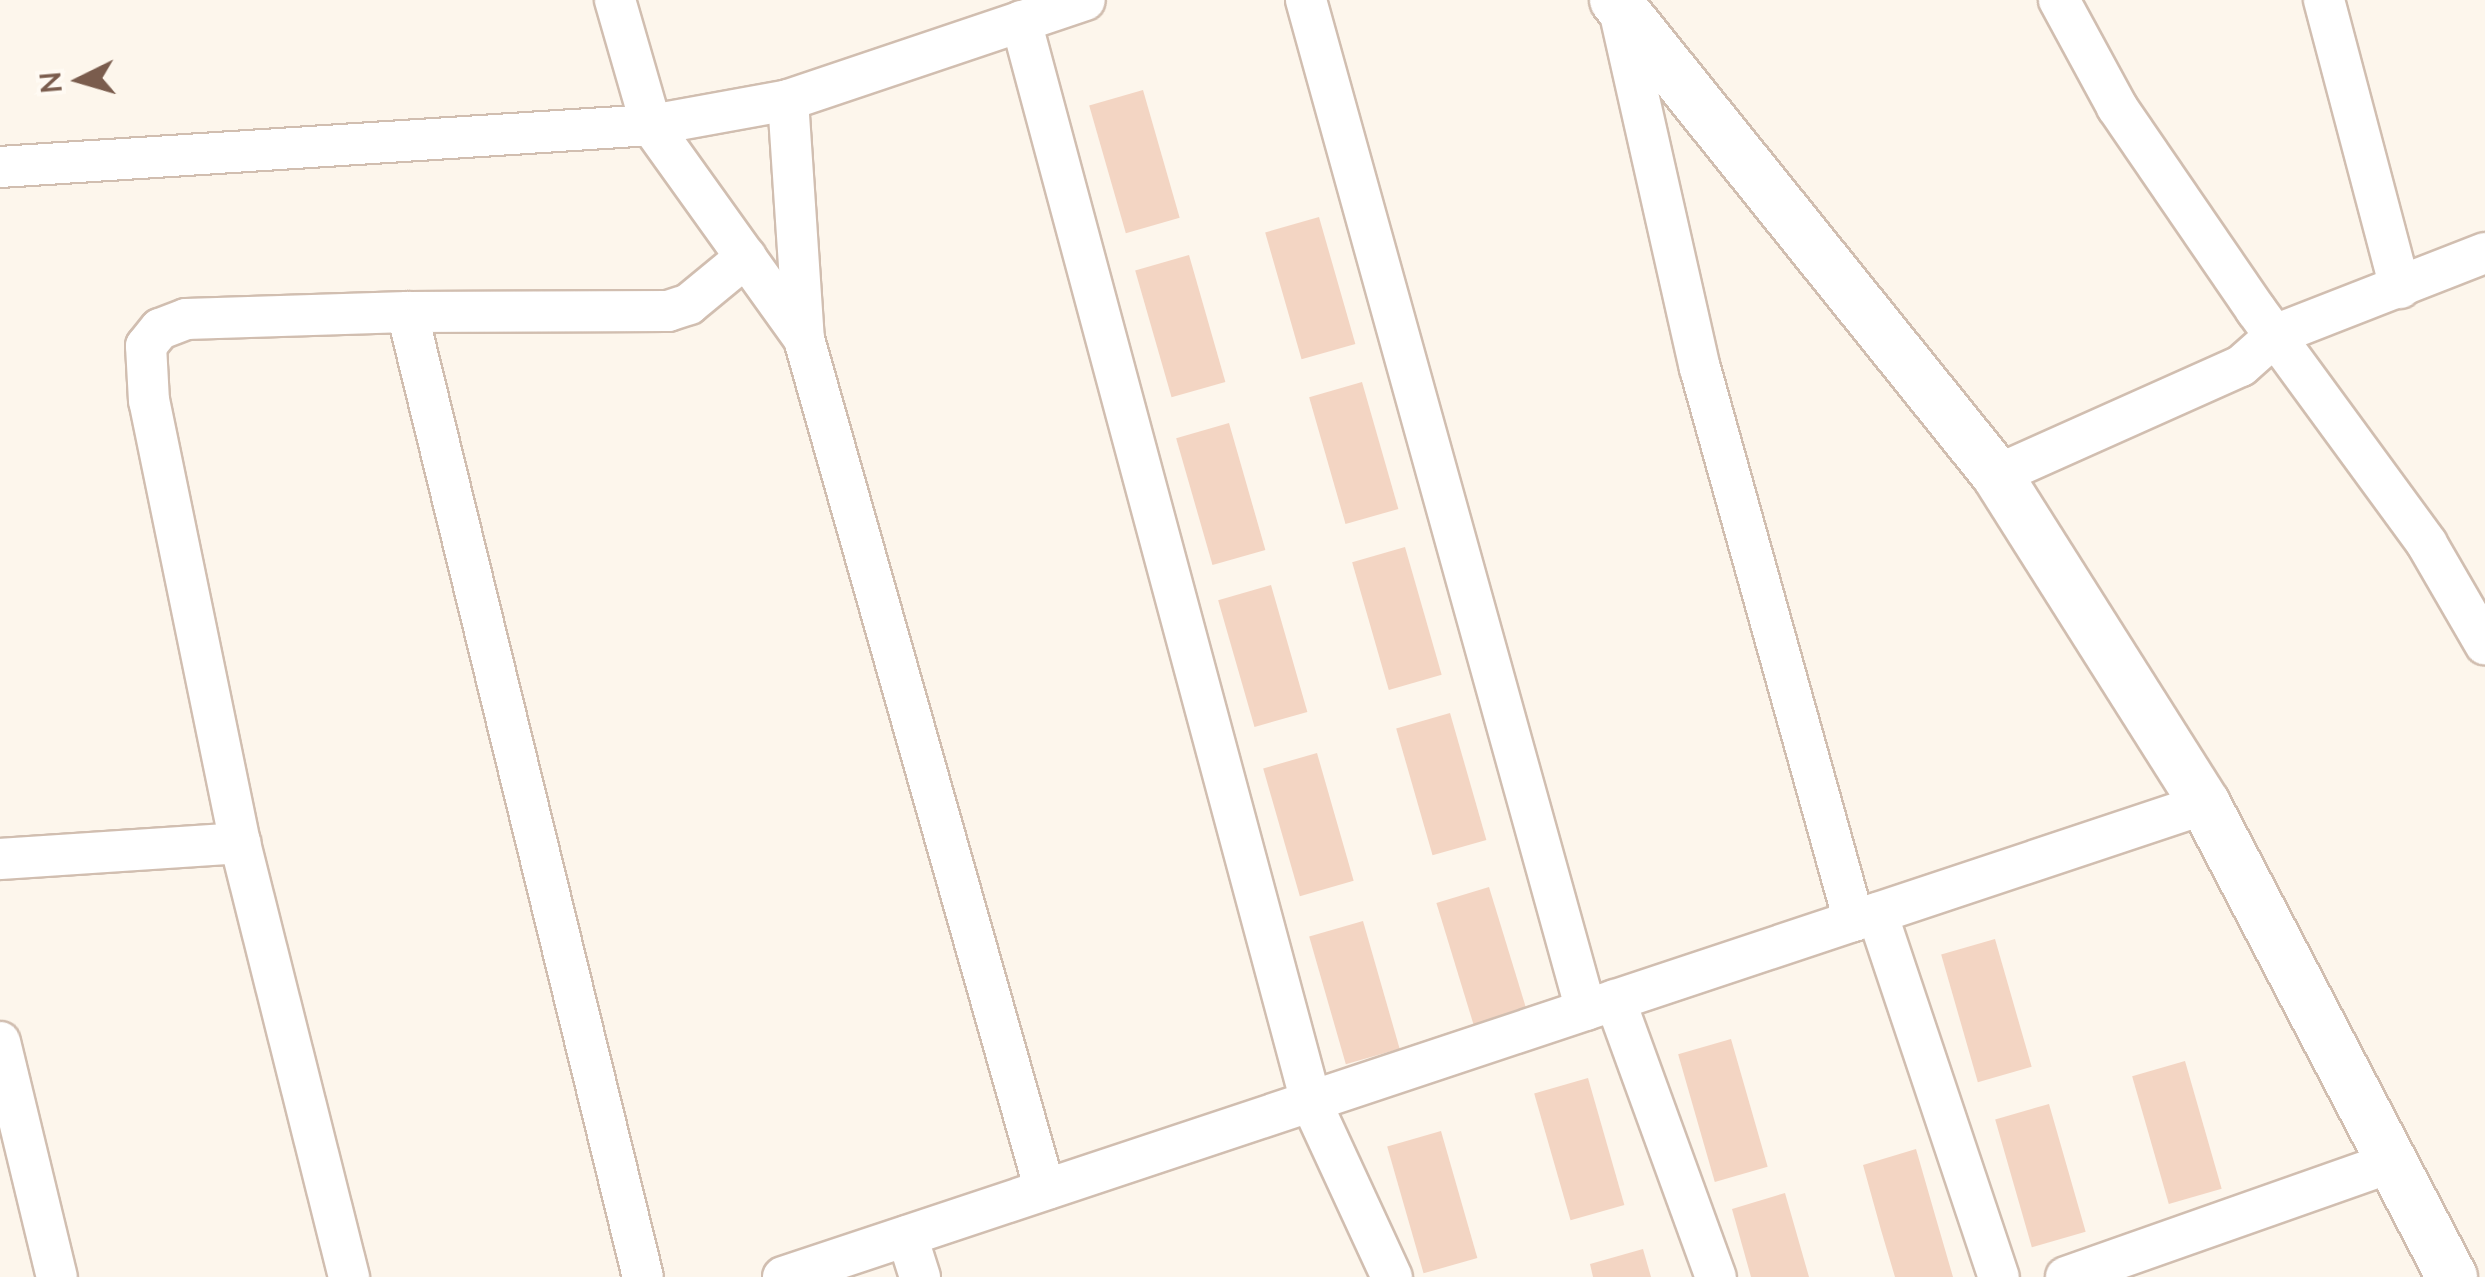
<!DOCTYPE html>
<style>
body{margin:0}
#map{position:relative;width:2485px;height:1277px;overflow:hidden;background:#fdf6ec;font-family:Lato,sans-serif}
div>[style]{position:absolute}
.building>*{inset:0;background:#f3d5c3;transform-origin:0 0}
.roads{filter:drop-shadow(2px 0 #d1beb0) drop-shadow(-2px 0 #d1beb0) drop-shadow(0 2px #d1beb0) drop-shadow(0 -2px #d1beb0)}
.minor>*{height:40px;margin:-20px;padding:0 20px;transform-origin:20px;border-radius:20px;background:#fff}
.tertiary>*{height:50px;margin:-25px;padding:0 25px;transform-origin:25px;border-radius:25px;background:#fff}
span{translate:-50% -50%;white-space:nowrap;text-align:center;line-height:1.15;-webkit-text-stroke:9px #fffaf3;paint-order:stroke}
.north{position:absolute;left:30px;top:30px;width:100px;height:100px;-webkit-text-stroke:8px #fffaf3;paint-order:stroke;rotate:265deg;font-size:28px;font-weight:700;line-height:40px;text-align:center;color:#7a5c4d}
.north::after{content:'';display:block;margin:auto;width:35px;height:45px;background:#7a5c4d;clip-path:polygon(50% 0,100% 100%,50% 72%,0 100%)}
</style>
<div id="map">
<div class="building">
<i style="left:1143px;top:90px;width:133px;height:56px;rotate:74deg"></i>
<i style="left:1319px;top:217px;width:132px;height:56px;rotate:74deg"></i>
<i style="left:1189px;top:255px;width:132px;height:56px;rotate:74deg"></i>
<i style="left:1362px;top:382px;width:132px;height:55px;rotate:74deg"></i>
<i style="left:1229px;top:423px;width:132px;height:55px;rotate:74deg"></i>
<i style="left:1405px;top:547px;width:133px;height:55px;rotate:74deg"></i>
<i style="left:1271px;top:585px;width:132px;height:55px;rotate:74deg"></i>
<i style="left:1450px;top:713px;width:132px;height:56px;rotate:74deg"></i>
<i style="left:1317px;top:753px;width:133px;height:56px;rotate:74deg"></i>
<i style="left:1489px;top:887px;width:133px;height:55px;rotate:73deg"></i>
<i style="left:1363px;top:921px;width:133px;height:56px;rotate:74deg"></i>
<i style="left:1995px;top:939px;width:133px;height:56px;rotate:74deg"></i>
<i style="left:1731px;top:1039px;width:133px;height:55px;rotate:74deg"></i>
<i style="left:2185px;top:1061px;width:133px;height:55px;rotate:74deg"></i>
<i style="left:1588px;top:1078px;width:132px;height:56px;rotate:74deg"></i>
<i style="left:2049px;top:1104px;width:133px;height:56px;rotate:74deg"></i>
<i style="left:1441px;top:1131px;width:132px;height:56px;rotate:74deg"></i>
<i style="clip-path:polygon(1916px 1149px,1935px 1215px,1953px 1277px,1895px 1277px,1881px 1230px,1863px 1165px)"></i>
<i style="clip-path:polygon(1785px 1193px,1809px 1277px,1751px 1277px,1732px 1209px)"></i>
<i style="clip-path:polygon(1643px 1249px,1651px 1277px,1593px 1277px,1590px 1264px)"></i>
</div>
<div class="roads">
<div class="minor">
<i style="left:615px;top:0;width:130px;rotate:73.9deg"></i>
<i style="left:651px;top:125px;width:263px;rotate:54.4deg"></i>
<i style="left:1306px;top:0;width:1048px;rotate:74.51deg"></i>
<i style="left:2059px;top:0;width:122px;rotate:61.5deg"></i>
<i style="left:2117px;top:107px;width:246px;rotate:55.6deg"></i>
<i style="left:2256px;top:310px;width:290px;rotate:53.8deg"></i>
<i style="left:2427px;top:544px;width:116px;rotate:59.9deg"></i>
<i style="left:2324px;top:0;width:298px;rotate:75.2deg"></i>
<i style="left:1618px;top:5px;width:372px;rotate:77.3deg"></i>
<i style="left:1700px;top:368px;width:574px;rotate:74.44deg"></i>
<i style="left:1021px;top:21px;width:1119px;rotate:74.98deg"></i>
<i style="left:1311px;top:1102px;width:193px;rotate:65.2deg"></i>
<i style="left:788px;top:100px;width:240px;rotate:86.2deg"></i>
<i style="left:804px;top:339px;width:884px;rotate:74.19deg"></i>
<i style="left:0;top:167px;width:652px;rotate:-3.69deg"></i>
<i style="left:651px;top:125px;width:139px;rotate:-10.3deg"></i>
<i style="left:788px;top:100px;width:313px;rotate:-18.6deg"></i>
<i style="left:407px;top:312px;width:993px;rotate:76.26deg"></i>
<i style="left:1997px;top:475px;width:267px;rotate:-24.1deg"></i>
<i style="left:2241px;top:366px;width:48px;rotate:-41.6deg"></i>
<i style="left:2277px;top:334px;width:223px;rotate:-21.3deg"></i>
<i style="left:0;top:859px;width:241px;rotate:-3.8deg"></i>
<i style="left:1877px;top:913px;width:384px;rotate:71.5deg"></i>
<i style="left:1615px;top:1000px;width:295px;rotate:70deg"></i>
<i style="left:0;top:1042px;width:242px;rotate:76.4deg"></i>
<i style="left:907px;top:1236px;width:43px;rotate:72.4deg"></i>
<i style="left:349px;top:1277px;width:447px;rotate:-104.1deg"></i>
<i style="left:240px;top:843px;width:451px;rotate:-101.6deg"></i>
<i style="left:149px;top:401px;width:55px;rotate:-93.1deg"></i>
<i style="left:146px;top:346px;width:22px;rotate:-51deg"></i>
<i style="left:160px;top:329px;width:28px;rotate:-21deg"></i>
<i style="left:186px;top:319px;width:221px;rotate:-1.8deg"></i>
<i style="left:407px;top:312px;width:261px;rotate:-0.2deg"></i>
<i style="left:668px;top:311px;width:22px;rotate:-18deg"></i>
<i style="left:689px;top:304px;width:74px;rotate:-39.5deg"></i>
<i style="left:783px;top:1277px;width:1499px;rotate:-18.4deg"></i>
<i style="left:2066px;top:1277px;width:346px;rotate:-19.4deg"></i>
</div>
<div class="tertiary">
<i style="left:1615px;top:0;width:610px;rotate:51.19deg"></i>
<i style="left:1997px;top:475px;width:389px;rotate:57.7deg"></i>
<i style="left:2205px;top:804px;width:534px;rotate:62.43deg"></i>
</div>
</div>
<div class="north">N</div>
</div>
